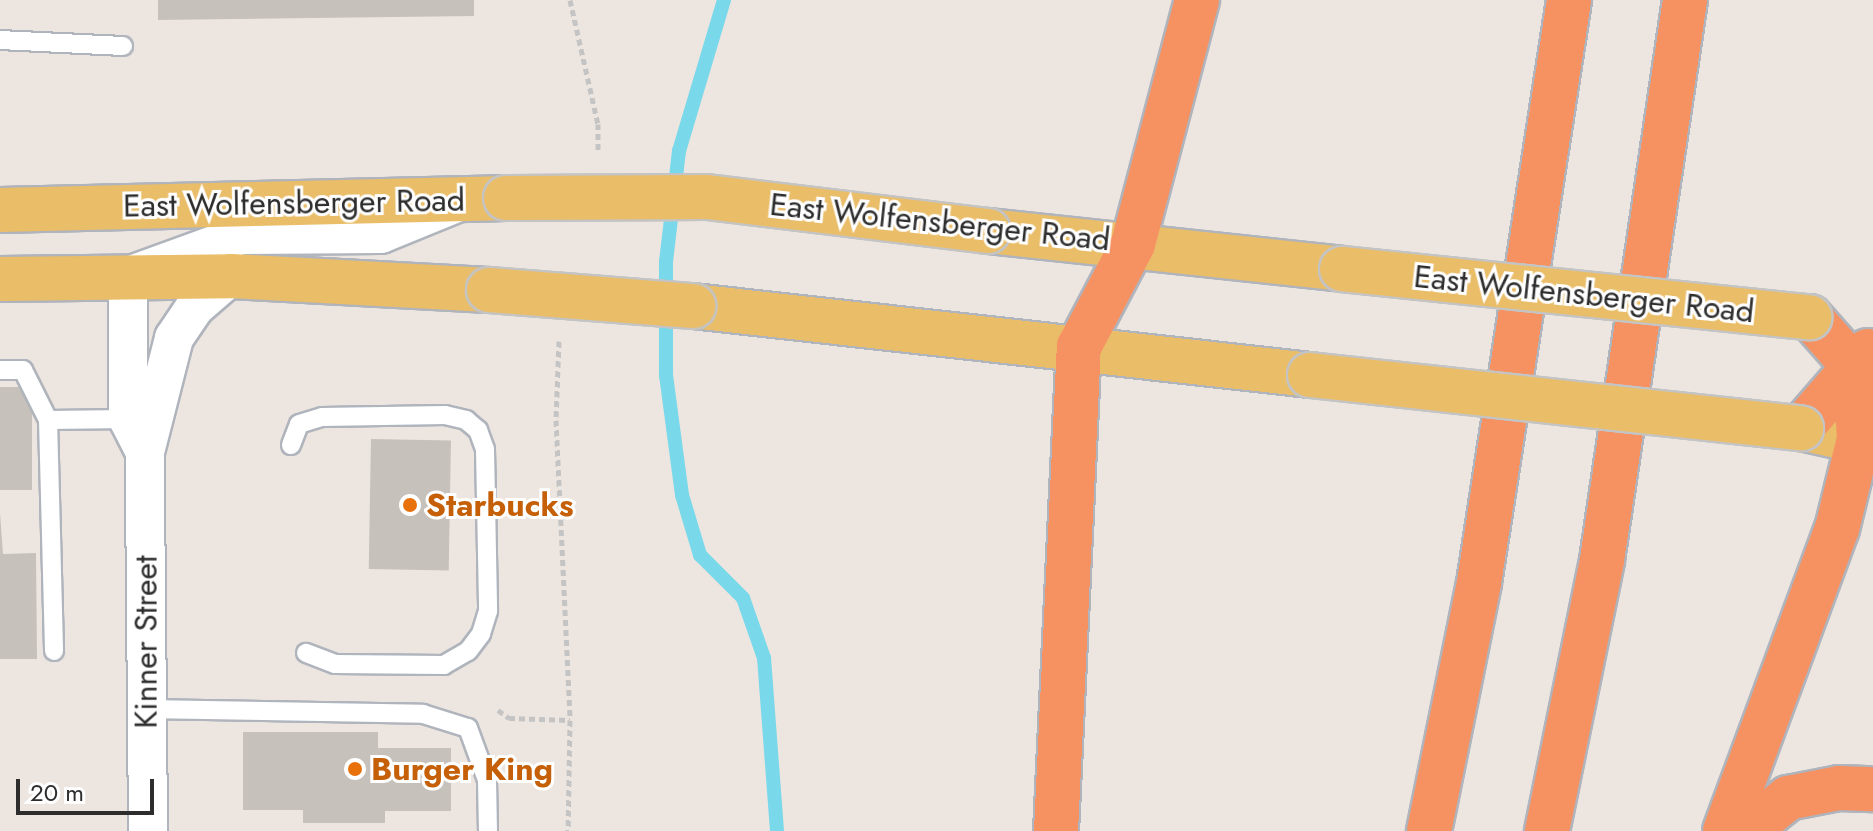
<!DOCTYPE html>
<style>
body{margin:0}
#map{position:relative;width:1873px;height:831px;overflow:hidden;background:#ede6e0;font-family:Jost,sans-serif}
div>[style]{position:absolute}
.stream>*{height:14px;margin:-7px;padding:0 7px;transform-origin:7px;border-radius:7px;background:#79d8e9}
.building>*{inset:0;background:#c6c1bb;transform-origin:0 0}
.path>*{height:5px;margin-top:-2.5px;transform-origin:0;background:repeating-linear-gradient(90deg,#c4c4c4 0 6px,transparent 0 10px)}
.roads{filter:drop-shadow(2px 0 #b0b4bc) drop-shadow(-2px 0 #b0b4bc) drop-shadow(0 2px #b0b4bc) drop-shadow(0 -2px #b0b4bc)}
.lane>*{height:18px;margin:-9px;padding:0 9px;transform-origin:9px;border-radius:9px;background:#fff}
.street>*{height:38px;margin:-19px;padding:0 19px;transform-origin:19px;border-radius:19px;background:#fff}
.primary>*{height:44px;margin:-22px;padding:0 22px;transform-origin:22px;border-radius:22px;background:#eabd68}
.highway>*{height:44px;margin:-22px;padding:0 22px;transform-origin:22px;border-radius:22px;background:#f69162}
.bridges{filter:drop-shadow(2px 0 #c4c4c4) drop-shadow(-2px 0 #c4c4c4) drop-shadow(0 2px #c4c4c4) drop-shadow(0 -2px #c4c4c4)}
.primary-bridge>*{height:44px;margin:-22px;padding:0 22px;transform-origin:22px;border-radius:22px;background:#eabd68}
.dots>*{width:22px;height:22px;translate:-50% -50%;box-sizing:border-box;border:4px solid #fff;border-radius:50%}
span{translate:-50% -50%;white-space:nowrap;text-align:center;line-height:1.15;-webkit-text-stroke:6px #fff;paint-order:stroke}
.street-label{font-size:32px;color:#2d2d2d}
.food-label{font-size:32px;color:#c56008;font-weight:700}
.left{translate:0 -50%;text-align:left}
.scale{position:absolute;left:16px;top:779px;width:138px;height:36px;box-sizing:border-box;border:4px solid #2d2d2d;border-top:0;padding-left:10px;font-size:24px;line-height:28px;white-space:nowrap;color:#2d2d2d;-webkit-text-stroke:6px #fff;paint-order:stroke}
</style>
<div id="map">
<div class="stream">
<i style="left:724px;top:0;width:158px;rotate:106.6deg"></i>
<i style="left:679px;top:151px;width:112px;rotate:96.7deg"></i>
<i style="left:666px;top:262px;width:113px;rotate:90deg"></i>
<i style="left:666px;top:375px;width:121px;rotate:82.4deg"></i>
<i style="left:682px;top:495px;width:63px;rotate:73.3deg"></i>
<i style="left:700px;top:555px;width:61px;rotate:45deg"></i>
<i style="left:743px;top:598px;width:64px;rotate:70.7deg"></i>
<i style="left:764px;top:658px;width:173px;rotate:85.7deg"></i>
</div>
<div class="building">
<i style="clip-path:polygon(158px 0,474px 0,474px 16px,158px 20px)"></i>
<i style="left:0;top:387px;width:32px;height:103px"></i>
<i style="left:371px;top:439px;width:80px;height:130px;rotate:1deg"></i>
<i style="clip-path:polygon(0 513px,3px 554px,36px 553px,37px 659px,0 659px)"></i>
<i style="clip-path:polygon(243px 732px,378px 732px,378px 748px,451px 748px,451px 811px,385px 811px,385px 823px,303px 823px,303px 810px,243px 810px)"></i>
</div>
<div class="path">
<i style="left:570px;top:0;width:127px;rotate:77.3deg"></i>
<i style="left:598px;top:124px;width:28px;rotate:90deg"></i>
<i style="left:559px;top:341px;width:79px;rotate:92.2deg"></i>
<i style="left:556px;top:420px;width:300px;rotate:87.3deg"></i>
<i style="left:570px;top:720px;width:111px;rotate:91deg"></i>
<i style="left:498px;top:710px;width:14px;rotate:36deg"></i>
<i style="left:509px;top:718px;width:61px;rotate:1.9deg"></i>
</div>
<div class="roads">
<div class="lane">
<i style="left:0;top:40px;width:123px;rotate:2.8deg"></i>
<i style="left:0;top:370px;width:23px"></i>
<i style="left:23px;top:370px;width:56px;rotate:63.4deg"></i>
<i style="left:48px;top:420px;width:80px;rotate:-0.7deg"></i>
<i style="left:48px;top:420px;width:231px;rotate:88.5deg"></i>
<i style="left:291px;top:445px;width:22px;rotate:-69deg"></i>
<i style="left:299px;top:424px;width:24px;rotate:-17deg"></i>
<i style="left:322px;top:417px;width:123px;rotate:-0.9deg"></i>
<i style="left:445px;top:415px;width:22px;rotate:13deg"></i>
<i style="left:466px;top:420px;width:16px;rotate:40deg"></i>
<i style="left:478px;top:430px;width:20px;rotate:70deg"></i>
<i style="left:485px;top:449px;width:162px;rotate:88.9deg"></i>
<i style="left:488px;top:611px;width:24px;rotate:107deg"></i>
<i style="left:481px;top:634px;width:21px;rotate:127deg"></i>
<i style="left:468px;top:651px;width:28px;rotate:150deg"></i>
<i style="left:444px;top:665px;width:109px;rotate:-179.5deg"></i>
<i style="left:335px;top:664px;width:31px;rotate:-159deg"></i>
<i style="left:147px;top:709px;width:276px;rotate:1deg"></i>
<i style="left:423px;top:714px;width:47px;rotate:17.3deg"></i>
<i style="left:468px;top:728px;width:55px;rotate:69.9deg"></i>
<i style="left:487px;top:780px;width:51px;rotate:88.9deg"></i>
</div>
<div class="street">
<i style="left:145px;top:452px;width:37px;rotate:-117deg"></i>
<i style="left:128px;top:419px;width:143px;rotate:-90deg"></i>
<i style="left:128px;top:276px;width:120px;rotate:-19.9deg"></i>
<i style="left:241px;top:235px;width:140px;rotate:-0.4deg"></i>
<i style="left:381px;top:234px;width:84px;rotate:-22.3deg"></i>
<i style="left:148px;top:831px;width:379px;rotate:-90.5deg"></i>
<i style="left:145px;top:452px;width:118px;rotate:-75.7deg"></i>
<i style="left:174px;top:338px;width:36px;rotate:-56deg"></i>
<i style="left:194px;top:308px;width:49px;rotate:-40.9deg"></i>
</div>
<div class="primary">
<i style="left:0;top:210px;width:506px;rotate:-1.36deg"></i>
<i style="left:988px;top:231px;width:356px;rotate:6.1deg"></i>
<i style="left:0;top:279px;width:231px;rotate:-0.7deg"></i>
<i style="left:231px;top:276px;width:258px;rotate:3.1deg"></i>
<i style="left:693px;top:306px;width:621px;rotate:6.38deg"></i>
<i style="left:1801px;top:428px;width:74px;rotate:12.5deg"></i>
</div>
<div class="highway">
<i style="left:1801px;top:428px;width:102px;rotate:-49deg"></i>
<i style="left:1056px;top:831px;width:485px;rotate:-87.3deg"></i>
<i style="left:1079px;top:347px;width:116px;rotate:-62.3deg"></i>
<i style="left:1133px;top:244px;width:252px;rotate:-75.3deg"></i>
<i style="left:1429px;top:831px;width:253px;rotate:-78.6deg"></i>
<i style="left:1479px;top:583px;width:590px;rotate:-81.22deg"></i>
<i style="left:1547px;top:831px;width:277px;rotate:-78.5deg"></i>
<i style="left:1602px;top:560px;width:566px;rotate:-81.57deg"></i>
<i style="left:1725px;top:831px;width:322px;rotate:-69.7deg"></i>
<i style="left:1837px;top:529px;width:93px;rotate:-76.3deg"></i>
<i style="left:1859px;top:439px;width:71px;rotate:-93.2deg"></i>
<i style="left:1855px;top:368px;width:68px;rotate:-131.4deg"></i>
<i style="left:1747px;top:831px;width:53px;rotate:-38.8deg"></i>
<i style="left:1788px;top:798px;width:52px;rotate:-11.1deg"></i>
<i style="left:1839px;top:788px;width:34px;rotate:2deg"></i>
</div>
</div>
<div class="bridges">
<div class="primary-bridge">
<i style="left:506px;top:198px;width:201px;rotate:-0.3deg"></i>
<i style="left:707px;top:197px;width:283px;rotate:6.9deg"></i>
<i style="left:1342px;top:269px;width:470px;rotate:5.9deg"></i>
<i style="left:489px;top:290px;width:205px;rotate:4.5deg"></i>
<i style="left:1310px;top:375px;width:494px;rotate:6.2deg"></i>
</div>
</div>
<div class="dots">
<i style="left:410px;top:505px;background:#e8710a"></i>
<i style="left:355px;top:769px;background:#e8710a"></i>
</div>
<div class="street-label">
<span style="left:294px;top:203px;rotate:-1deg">East Wolfensberger Road</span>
<span style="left:940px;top:222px;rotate:6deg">East Wolfensberger Road</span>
<span style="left:1584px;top:294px;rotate:6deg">East Wolfensberger Road</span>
<span style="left:146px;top:642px;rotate:-90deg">Kinner Street</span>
</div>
<div class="food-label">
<span class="left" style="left:426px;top:505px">Starbucks</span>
<span class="left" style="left:371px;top:769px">Burger King</span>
</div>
<div class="scale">20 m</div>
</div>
